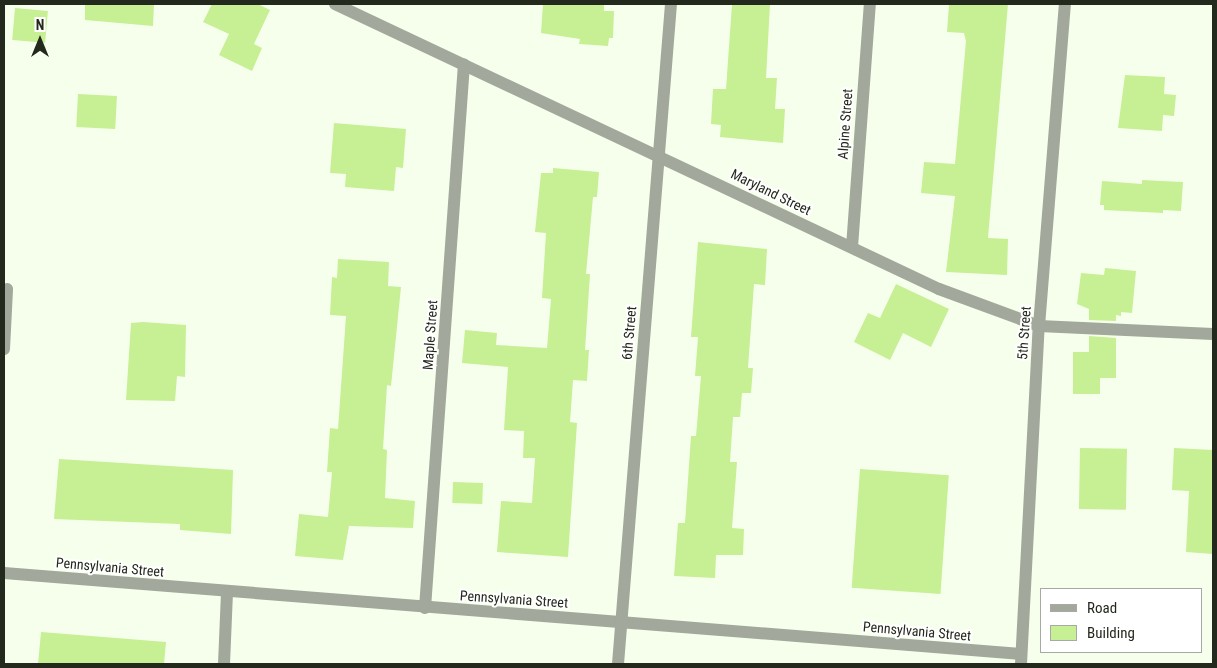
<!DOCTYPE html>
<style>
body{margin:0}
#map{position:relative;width:1217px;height:668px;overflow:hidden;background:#f6ffec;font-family:"Roboto Condensed",sans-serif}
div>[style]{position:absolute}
.building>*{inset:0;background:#c7ef94;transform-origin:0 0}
.minor>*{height:12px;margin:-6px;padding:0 6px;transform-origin:6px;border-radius:6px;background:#a2a89b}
span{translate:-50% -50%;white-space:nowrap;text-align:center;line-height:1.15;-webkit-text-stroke:4px #fff;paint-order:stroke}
.street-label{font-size:14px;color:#23291d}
.frame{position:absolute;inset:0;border:5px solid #23291d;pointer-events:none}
.legend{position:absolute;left:1040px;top:588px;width:162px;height:65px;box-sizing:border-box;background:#fff;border:1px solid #a7a9a5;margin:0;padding:6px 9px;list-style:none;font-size:15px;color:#23291d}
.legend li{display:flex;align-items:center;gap:10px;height:25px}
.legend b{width:25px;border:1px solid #a7a9a5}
.north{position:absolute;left:15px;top:15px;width:50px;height:50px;-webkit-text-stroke:4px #fff;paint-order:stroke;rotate:0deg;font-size:14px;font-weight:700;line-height:20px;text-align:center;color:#23291d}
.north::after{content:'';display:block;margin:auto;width:18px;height:22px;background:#23291d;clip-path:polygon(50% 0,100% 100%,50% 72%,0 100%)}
</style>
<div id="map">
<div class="building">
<i style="clip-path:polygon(85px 4px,154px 4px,153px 26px,85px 20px)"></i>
<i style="clip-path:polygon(212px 4px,258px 4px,270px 10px,254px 44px,262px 48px,252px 71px,219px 55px,229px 34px,203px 22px)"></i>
<i style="clip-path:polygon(543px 4px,604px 4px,604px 11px,614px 11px,613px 38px,609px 38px,608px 46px,579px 44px,580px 39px,541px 33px)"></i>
<i style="clip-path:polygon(732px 4px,770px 4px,766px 78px,777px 78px,775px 109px,785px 109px,783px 143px,720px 137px,721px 125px,711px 124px,713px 89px,726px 89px)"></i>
<i style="clip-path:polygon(949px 4px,1008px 4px,988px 238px,1008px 239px,1007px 275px,946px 272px,955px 196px,921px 193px,924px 162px,955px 164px,966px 41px,964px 33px,947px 32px)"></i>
<i style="left:15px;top:8px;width:33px;height:32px;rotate:5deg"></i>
<i style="clip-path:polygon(1125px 75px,1165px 77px,1164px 94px,1176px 95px,1174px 116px,1163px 115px,1162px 131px,1118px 128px)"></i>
<i style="left:78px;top:94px;width:39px;height:33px;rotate:3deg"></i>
<i style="clip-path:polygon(334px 123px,406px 129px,403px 168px,396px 167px,394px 191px,345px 187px,346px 174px,330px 173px)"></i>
<i style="clip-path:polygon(553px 168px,599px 172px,597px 197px,593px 197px,586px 274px,590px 274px,585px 350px,589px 350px,587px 381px,573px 380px,570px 422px,577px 423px,568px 557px,497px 552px,501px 501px,532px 503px,535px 458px,523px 458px,524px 431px,504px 430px,508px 367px,462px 363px,465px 330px,497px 333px,496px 345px,547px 348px,551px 299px,542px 298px,546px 233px,535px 232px,541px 173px,553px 173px)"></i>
<i style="clip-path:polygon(1142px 180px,1183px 182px,1181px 211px,1163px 210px,1163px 213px,1104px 210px,1104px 205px,1100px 205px,1102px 181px,1142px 184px)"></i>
<i style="clip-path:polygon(698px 242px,767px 249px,765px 285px,754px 284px,748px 368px,753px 368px,751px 393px,742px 393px,740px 417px,733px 417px,730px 462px,737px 462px,732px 528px,744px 529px,743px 555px,716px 555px,715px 578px,674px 576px,678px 523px,685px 523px,691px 436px,696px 436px,701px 376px,695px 376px,698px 337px,691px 337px)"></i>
<i style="clip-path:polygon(338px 259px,389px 262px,388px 286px,401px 287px,391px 386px,387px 385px,383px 449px,387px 450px,385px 498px,415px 501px,413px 528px,349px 526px,343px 560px,295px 556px,299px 514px,328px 517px,332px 472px,327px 472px,330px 428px,338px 429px,346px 316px,330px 315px,332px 277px,337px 278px)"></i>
<i style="clip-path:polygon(1105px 268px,1136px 271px,1132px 313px,1121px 312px,1121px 316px,1116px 315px,1116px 321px,1089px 320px,1089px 309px,1077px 304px,1081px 273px,1104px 275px)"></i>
<i style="clip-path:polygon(896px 284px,949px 309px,931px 347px,903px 333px,890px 360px,854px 342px,868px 313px,880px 318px)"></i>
<i style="clip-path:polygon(143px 322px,186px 325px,185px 377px,177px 376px,175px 401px,126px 400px,131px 323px)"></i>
<i style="clip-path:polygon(1089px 336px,1116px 338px,1116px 378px,1100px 378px,1100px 394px,1073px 394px,1073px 352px,1089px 352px)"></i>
<i style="left:1080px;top:448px;width:47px;height:61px;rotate:1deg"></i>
<i style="clip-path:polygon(1174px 448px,1213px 450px,1213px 554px,1186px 552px,1189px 491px,1172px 490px)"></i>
<i style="clip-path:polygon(59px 459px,233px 470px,231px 534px,180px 530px,180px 524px,54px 519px)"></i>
<i style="left:860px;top:469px;width:89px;height:119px;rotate:4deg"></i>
<i style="left:453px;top:482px;width:30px;height:21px;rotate:2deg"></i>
<i style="clip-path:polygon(41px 632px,166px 642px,164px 664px,38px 664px)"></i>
</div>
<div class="minor">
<i style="left:335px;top:4px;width:668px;rotate:25.26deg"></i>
<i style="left:939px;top:289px;width:107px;rotate:20.3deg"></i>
<i style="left:1039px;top:326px;width:174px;rotate:2.6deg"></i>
<i style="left:852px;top:247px;width:244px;rotate:-85.8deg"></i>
<i style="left:4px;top:349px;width:60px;rotate:-87.1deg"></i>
<i style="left:4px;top:573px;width:1020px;rotate:4.55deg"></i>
<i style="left:425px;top:608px;width:545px;rotate:-85.9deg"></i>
<i style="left:224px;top:664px;width:72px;rotate:-87.6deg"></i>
<i style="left:618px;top:664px;width:662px;rotate:-85.41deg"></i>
<i style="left:1021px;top:664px;width:338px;rotate:-87deg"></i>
<i style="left:1039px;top:326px;width:323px;rotate:-85.4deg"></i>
</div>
<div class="street-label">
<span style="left:845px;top:124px;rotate:-86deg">Alpine Street</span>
<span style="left:771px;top:192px;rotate:26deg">Maryland Street</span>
<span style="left:629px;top:333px;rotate:-85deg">6th Street</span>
<span style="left:1024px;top:333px;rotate:-86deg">5th Street</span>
<span style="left:430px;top:335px;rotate:-86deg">Maple Street</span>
<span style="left:110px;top:567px;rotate:5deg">Pennsylvania Street</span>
<span style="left:514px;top:599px;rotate:4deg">Pennsylvania Street</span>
<span style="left:917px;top:631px;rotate:5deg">Pennsylvania Street</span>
</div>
<div class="frame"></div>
<ul class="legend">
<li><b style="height:6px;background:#a2a89b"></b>Road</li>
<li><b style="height:14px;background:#c7ef94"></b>Building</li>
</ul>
<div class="north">N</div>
</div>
